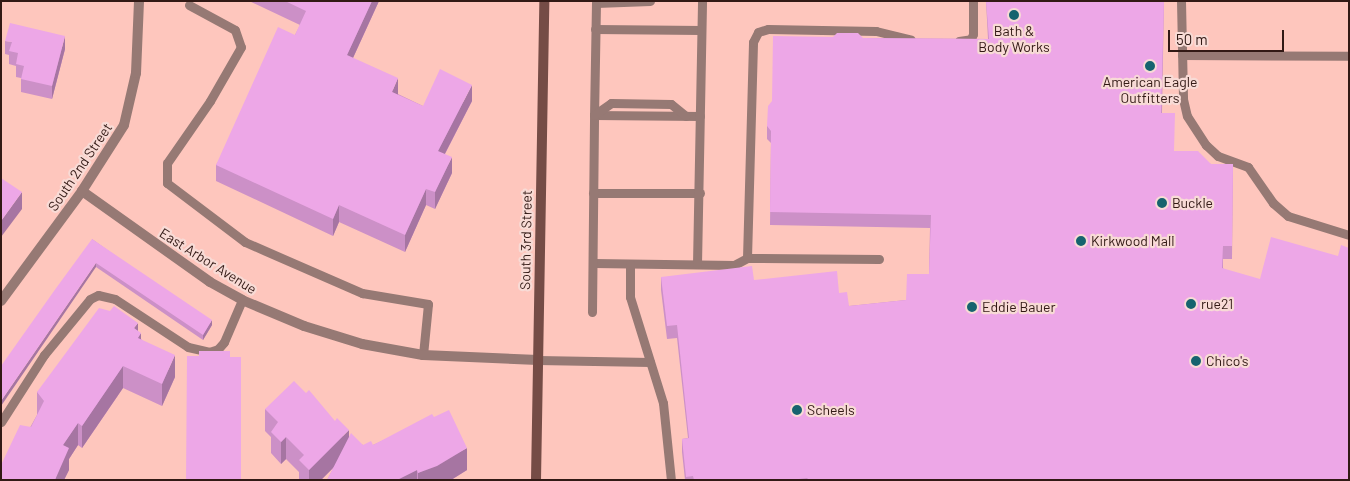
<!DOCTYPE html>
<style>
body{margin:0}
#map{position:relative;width:1350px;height:481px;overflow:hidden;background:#fec6bd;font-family:Barlow,sans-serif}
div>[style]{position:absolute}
.lane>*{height:9px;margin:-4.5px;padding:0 4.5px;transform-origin:4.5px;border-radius:4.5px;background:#967974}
.street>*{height:10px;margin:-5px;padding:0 5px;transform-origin:5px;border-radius:5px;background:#967974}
.secondary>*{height:10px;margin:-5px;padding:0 5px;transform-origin:5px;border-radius:5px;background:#754c46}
.wall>*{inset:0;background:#cc90c7}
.shaded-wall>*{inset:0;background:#a675a2}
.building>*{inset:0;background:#eda7e7}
.dots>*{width:14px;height:14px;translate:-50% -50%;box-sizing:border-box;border:2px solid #f8dbd6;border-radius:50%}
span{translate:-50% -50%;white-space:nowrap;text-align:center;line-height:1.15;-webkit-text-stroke:4.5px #f8dbd6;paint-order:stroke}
.poi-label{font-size:14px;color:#321915}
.left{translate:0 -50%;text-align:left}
.street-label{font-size:14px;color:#321915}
.frame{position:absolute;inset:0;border:2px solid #321915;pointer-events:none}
.scale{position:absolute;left:1168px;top:30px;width:116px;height:22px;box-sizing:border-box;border:2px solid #321915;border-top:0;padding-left:6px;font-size:15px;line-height:18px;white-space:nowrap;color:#321915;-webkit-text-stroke:4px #f8dbd6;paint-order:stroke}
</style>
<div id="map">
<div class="lane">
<i style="left:650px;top:1px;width:54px;rotate:177.9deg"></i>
<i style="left:596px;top:3px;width:112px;rotate:91deg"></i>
<i style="left:594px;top:115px;width:106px;rotate:0.5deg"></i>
<i style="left:1181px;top:1px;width:98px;rotate:88.8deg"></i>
<i style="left:1183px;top:99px;width:17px;rotate:77deg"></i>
<i style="left:1187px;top:116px;width:35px;rotate:57deg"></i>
<i style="left:1206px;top:145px;width:16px;rotate:43deg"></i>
<i style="left:1218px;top:156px;width:32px;rotate:20deg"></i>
<i style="left:1248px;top:167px;width:44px;rotate:55.2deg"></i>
<i style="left:1273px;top:203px;width:20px;rotate:41deg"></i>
<i style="left:1288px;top:216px;width:64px;rotate:17.3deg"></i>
<i style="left:189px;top:5px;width:52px;rotate:28.5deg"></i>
<i style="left:235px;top:30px;width:18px;rotate:71deg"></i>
<i style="left:241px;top:47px;width:62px;rotate:119.9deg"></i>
<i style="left:210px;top:101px;width:75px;rotate:124.7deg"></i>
<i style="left:167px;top:163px;width:20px;rotate:90deg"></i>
<i style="left:167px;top:183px;width:98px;rotate:37.1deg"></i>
<i style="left:245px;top:242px;width:128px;rotate:23.6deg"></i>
<i style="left:362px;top:293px;width:67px;rotate:9.5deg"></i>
<i style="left:428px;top:304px;width:51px;rotate:95.6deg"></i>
<i style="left:595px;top:29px;width:106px;rotate:0.5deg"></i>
<i style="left:959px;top:41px;width:12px;rotate:-9deg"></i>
<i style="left:971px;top:39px;width:5px;rotate:-68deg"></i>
<i style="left:973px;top:34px;width:33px;rotate:-90deg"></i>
<i style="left:1182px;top:55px;width:167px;rotate:0.3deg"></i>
<i style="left:593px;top:193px;width:107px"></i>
<i style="left:747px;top:258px;width:132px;rotate:0.4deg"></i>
<i style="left:594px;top:263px;width:140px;rotate:0.8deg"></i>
<i style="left:734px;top:265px;width:15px;rotate:-28deg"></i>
<i style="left:747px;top:258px;width:216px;rotate:-88.4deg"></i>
<i style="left:753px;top:42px;width:11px;rotate:-63deg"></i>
<i style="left:758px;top:32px;width:10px;rotate:-17deg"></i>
<i style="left:768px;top:29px;width:108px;rotate:1.1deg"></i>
<i style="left:876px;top:31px;width:36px;rotate:14deg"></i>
<i style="left:630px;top:264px;width:33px;rotate:90deg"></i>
<i style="left:630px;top:297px;width:111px;rotate:72.7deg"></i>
<i style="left:663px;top:403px;width:77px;rotate:84.1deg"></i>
<i style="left:697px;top:264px;width:263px;rotate:-88.9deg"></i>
<i style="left:592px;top:312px;width:197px;rotate:-89.4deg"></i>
<i style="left:594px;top:115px;width:21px;rotate:-35deg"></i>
<i style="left:611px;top:103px;width:60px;rotate:1deg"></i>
<i style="left:671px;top:104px;width:19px;rotate:39deg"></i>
<i style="left:538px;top:360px;width:112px;rotate:1deg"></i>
<i style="left:1px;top:422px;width:80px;rotate:-57.3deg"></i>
<i style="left:44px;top:355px;width:72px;rotate:-50.6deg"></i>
<i style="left:90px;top:299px;width:9px;rotate:-27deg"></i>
<i style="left:98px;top:295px;width:17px;rotate:13deg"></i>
<i style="left:115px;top:299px;width:87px;rotate:33.3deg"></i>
<i style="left:188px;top:347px;width:22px;rotate:13deg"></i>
<i style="left:209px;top:352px;width:9px;rotate:-18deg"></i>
<i style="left:218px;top:349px;width:9px;rotate:-49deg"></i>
<i style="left:224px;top:342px;width:46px;rotate:-66.8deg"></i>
</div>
<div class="street">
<i style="left:82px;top:191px;width:157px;rotate:35.4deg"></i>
<i style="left:210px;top:282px;width:37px;rotate:29deg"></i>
<i style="left:242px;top:300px;width:67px;rotate:22.8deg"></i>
<i style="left:304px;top:326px;width:61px;rotate:17.2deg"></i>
<i style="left:362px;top:344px;width:62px;rotate:10.2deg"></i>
<i style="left:423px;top:355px;width:115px;rotate:2.5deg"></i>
<i style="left:1px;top:301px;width:137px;rotate:-53.6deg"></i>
<i style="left:82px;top:191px;width:78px;rotate:-57.5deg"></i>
<i style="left:124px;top:125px;width:53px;rotate:-77deg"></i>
<i style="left:136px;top:73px;width:72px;rotate:-87.6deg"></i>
</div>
<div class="secondary">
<i style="left:536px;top:480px;width:479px;rotate:-89deg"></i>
</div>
<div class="wall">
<i style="clip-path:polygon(249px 1px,379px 1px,353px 58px,398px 94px,423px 106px,472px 101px,445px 154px,452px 173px,435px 209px,426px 205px,405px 252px,339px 222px,333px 236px,216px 181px,216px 165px,295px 35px,300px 25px)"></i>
<i style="clip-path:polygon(986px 1px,1164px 1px,1162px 113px,1174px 151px,1211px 164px,1233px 164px,1232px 259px,1223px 259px,1223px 268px,1349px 480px,685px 480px,682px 452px,682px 439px,688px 438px,677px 338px,667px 339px,661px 290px,661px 277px,754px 280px,839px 293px,849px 306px,906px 300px,929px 274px,930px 228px,770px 225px,771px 143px,767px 139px,767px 126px,863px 38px,988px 39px)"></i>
<i style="clip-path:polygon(5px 41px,65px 49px,52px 99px,21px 92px,21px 78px,16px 77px,16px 66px,9px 64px,9px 55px,5px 54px)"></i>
<i style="clip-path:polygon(92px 239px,212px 325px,203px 340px,96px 267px)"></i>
<i style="clip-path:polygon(138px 331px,141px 339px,175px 377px,162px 406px,123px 388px,82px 448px,78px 445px,69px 459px,69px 470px,64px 480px,1px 480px,37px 415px,37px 392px)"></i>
<i style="clip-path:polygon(265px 409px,349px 438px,363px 445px,373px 445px,434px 417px,467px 470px,451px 480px,327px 480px,334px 467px,321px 480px,299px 480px,299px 472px,286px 459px,281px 464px,271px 453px,271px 437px,265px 431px)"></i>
</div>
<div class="shaded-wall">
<i style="clip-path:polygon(372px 1px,379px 1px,347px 71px,347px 55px)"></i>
<i style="clip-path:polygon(65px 36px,65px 49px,52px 99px,52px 86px)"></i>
<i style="clip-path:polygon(398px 78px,398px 95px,392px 92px)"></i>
<i style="clip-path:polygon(472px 85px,472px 101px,438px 167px,438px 151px)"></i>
<i style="clip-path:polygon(452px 157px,452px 173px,435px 209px,435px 192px)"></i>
<i style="clip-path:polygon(426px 189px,426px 205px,405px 252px,405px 235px)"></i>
<i style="clip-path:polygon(22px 192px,22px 209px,1px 237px,1px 221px)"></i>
<i style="clip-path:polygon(339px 205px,339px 222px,333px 236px,333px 219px)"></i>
<i style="clip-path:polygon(96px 263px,96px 267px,1px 406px,1px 401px)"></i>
<i style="clip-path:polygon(212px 320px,212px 325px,203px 340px,203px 335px)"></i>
<i style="clip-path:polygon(138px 323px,138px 337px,141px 333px,141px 355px,134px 328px)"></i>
<i style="clip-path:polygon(175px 355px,175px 377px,162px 406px,162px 384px)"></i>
<i style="clip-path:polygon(123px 366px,123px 388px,82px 448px,82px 426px)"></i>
<i style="clip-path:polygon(78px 423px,78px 445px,69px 459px,69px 470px,64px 480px,55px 480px,63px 445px)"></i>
<i style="clip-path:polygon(349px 430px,349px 452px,321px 480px,309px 480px,309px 470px)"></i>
<i style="clip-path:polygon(286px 437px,286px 459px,281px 464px,281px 442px)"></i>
<i style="clip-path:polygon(467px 448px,467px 470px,451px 480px,418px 480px,418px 473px)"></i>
<i style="clip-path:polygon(417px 470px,417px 480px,397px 480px)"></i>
</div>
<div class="building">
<i style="clip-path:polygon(285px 1px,372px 1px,347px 55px,398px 78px,392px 92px,423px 106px,440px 69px,472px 85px,438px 151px,452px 157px,435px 192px,426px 189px,405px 235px,339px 205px,333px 219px,216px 165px,278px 27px,295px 35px,306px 11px)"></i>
<i style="clip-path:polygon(986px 1px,1164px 1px,1161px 113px,1175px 113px,1174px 151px,1198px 151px,1211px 164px,1233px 164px,1232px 246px,1223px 246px,1222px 268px,1260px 279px,1271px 237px,1338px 256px,1341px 245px,1349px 248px,1349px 480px,809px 480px,807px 478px,791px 480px,694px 480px,693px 476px,686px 477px,682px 439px,689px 438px,677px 325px,667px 326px,661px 277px,752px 266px,754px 280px,837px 271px,839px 293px,847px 292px,849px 306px,906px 300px,907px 274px,929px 274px,931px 215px,770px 212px,771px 131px,767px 126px,768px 106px,772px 101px,773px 36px,833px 37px,837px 33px,858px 33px,863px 38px,989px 39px)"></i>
<i style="clip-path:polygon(10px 23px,65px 36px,52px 86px,21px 79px,24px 66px,16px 64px,18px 53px,9px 51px,12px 42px,5px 41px)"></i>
<i style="clip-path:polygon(1px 178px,22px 192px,1px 221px)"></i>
<i style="clip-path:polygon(92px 239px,212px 320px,203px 335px,96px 263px,1px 401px,1px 366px,54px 291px)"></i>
<i style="clip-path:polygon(114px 306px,138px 323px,134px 328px,141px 333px,138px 338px,175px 355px,162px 384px,123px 366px,82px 426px,78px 423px,63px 445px,69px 448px,55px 480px,1px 480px,1px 465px,20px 425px,31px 427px,44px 401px,37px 392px,99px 308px,110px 311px)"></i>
<i style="clip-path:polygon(199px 351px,230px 351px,230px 357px,241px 357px,241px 480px,186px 480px,187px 356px,199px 356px)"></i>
<i style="clip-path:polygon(294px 381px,306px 393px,309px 390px,335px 421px,337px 418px,349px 430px,309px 470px,299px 460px,304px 455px,286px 437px,281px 442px,271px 432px,278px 422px,265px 409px)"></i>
<i style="clip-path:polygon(449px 410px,467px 448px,437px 466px,418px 473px,417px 470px,397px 480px,327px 480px,351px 433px,363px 445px,371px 441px,373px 445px,432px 414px,434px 417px)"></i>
</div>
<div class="dots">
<i style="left:1014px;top:15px;background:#16636e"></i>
<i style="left:1150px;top:66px;background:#16636e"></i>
<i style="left:1162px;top:203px;background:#16636e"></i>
<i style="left:1081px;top:241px;background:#16636e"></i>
<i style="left:1191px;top:304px;background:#16636e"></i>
<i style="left:972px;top:307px;background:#16636e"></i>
<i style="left:1196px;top:361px;background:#16636e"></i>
<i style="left:797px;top:410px;background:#16636e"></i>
</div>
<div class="poi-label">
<span style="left:1014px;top:39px">Bath &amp;<br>Body Works</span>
<span style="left:1150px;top:90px">American Eagle<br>Outfitters</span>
<span class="left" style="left:1172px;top:203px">Buckle</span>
<span class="left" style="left:1091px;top:241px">Kirkwood Mall</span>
<span class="left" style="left:1201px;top:304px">rue21</span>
<span class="left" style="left:982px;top:307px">Eddie Bauer</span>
<span class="left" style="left:1206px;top:361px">Chico's</span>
<span class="left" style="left:807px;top:410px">Scheels</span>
</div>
<div class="street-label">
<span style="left:80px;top:167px;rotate:-56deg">South 2nd Street</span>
<span style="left:526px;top:240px;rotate:-89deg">South 3rd Street</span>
<span style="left:208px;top:261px;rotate:32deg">East Arbor Avenue</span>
</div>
<div class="frame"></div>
<div class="scale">50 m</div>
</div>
